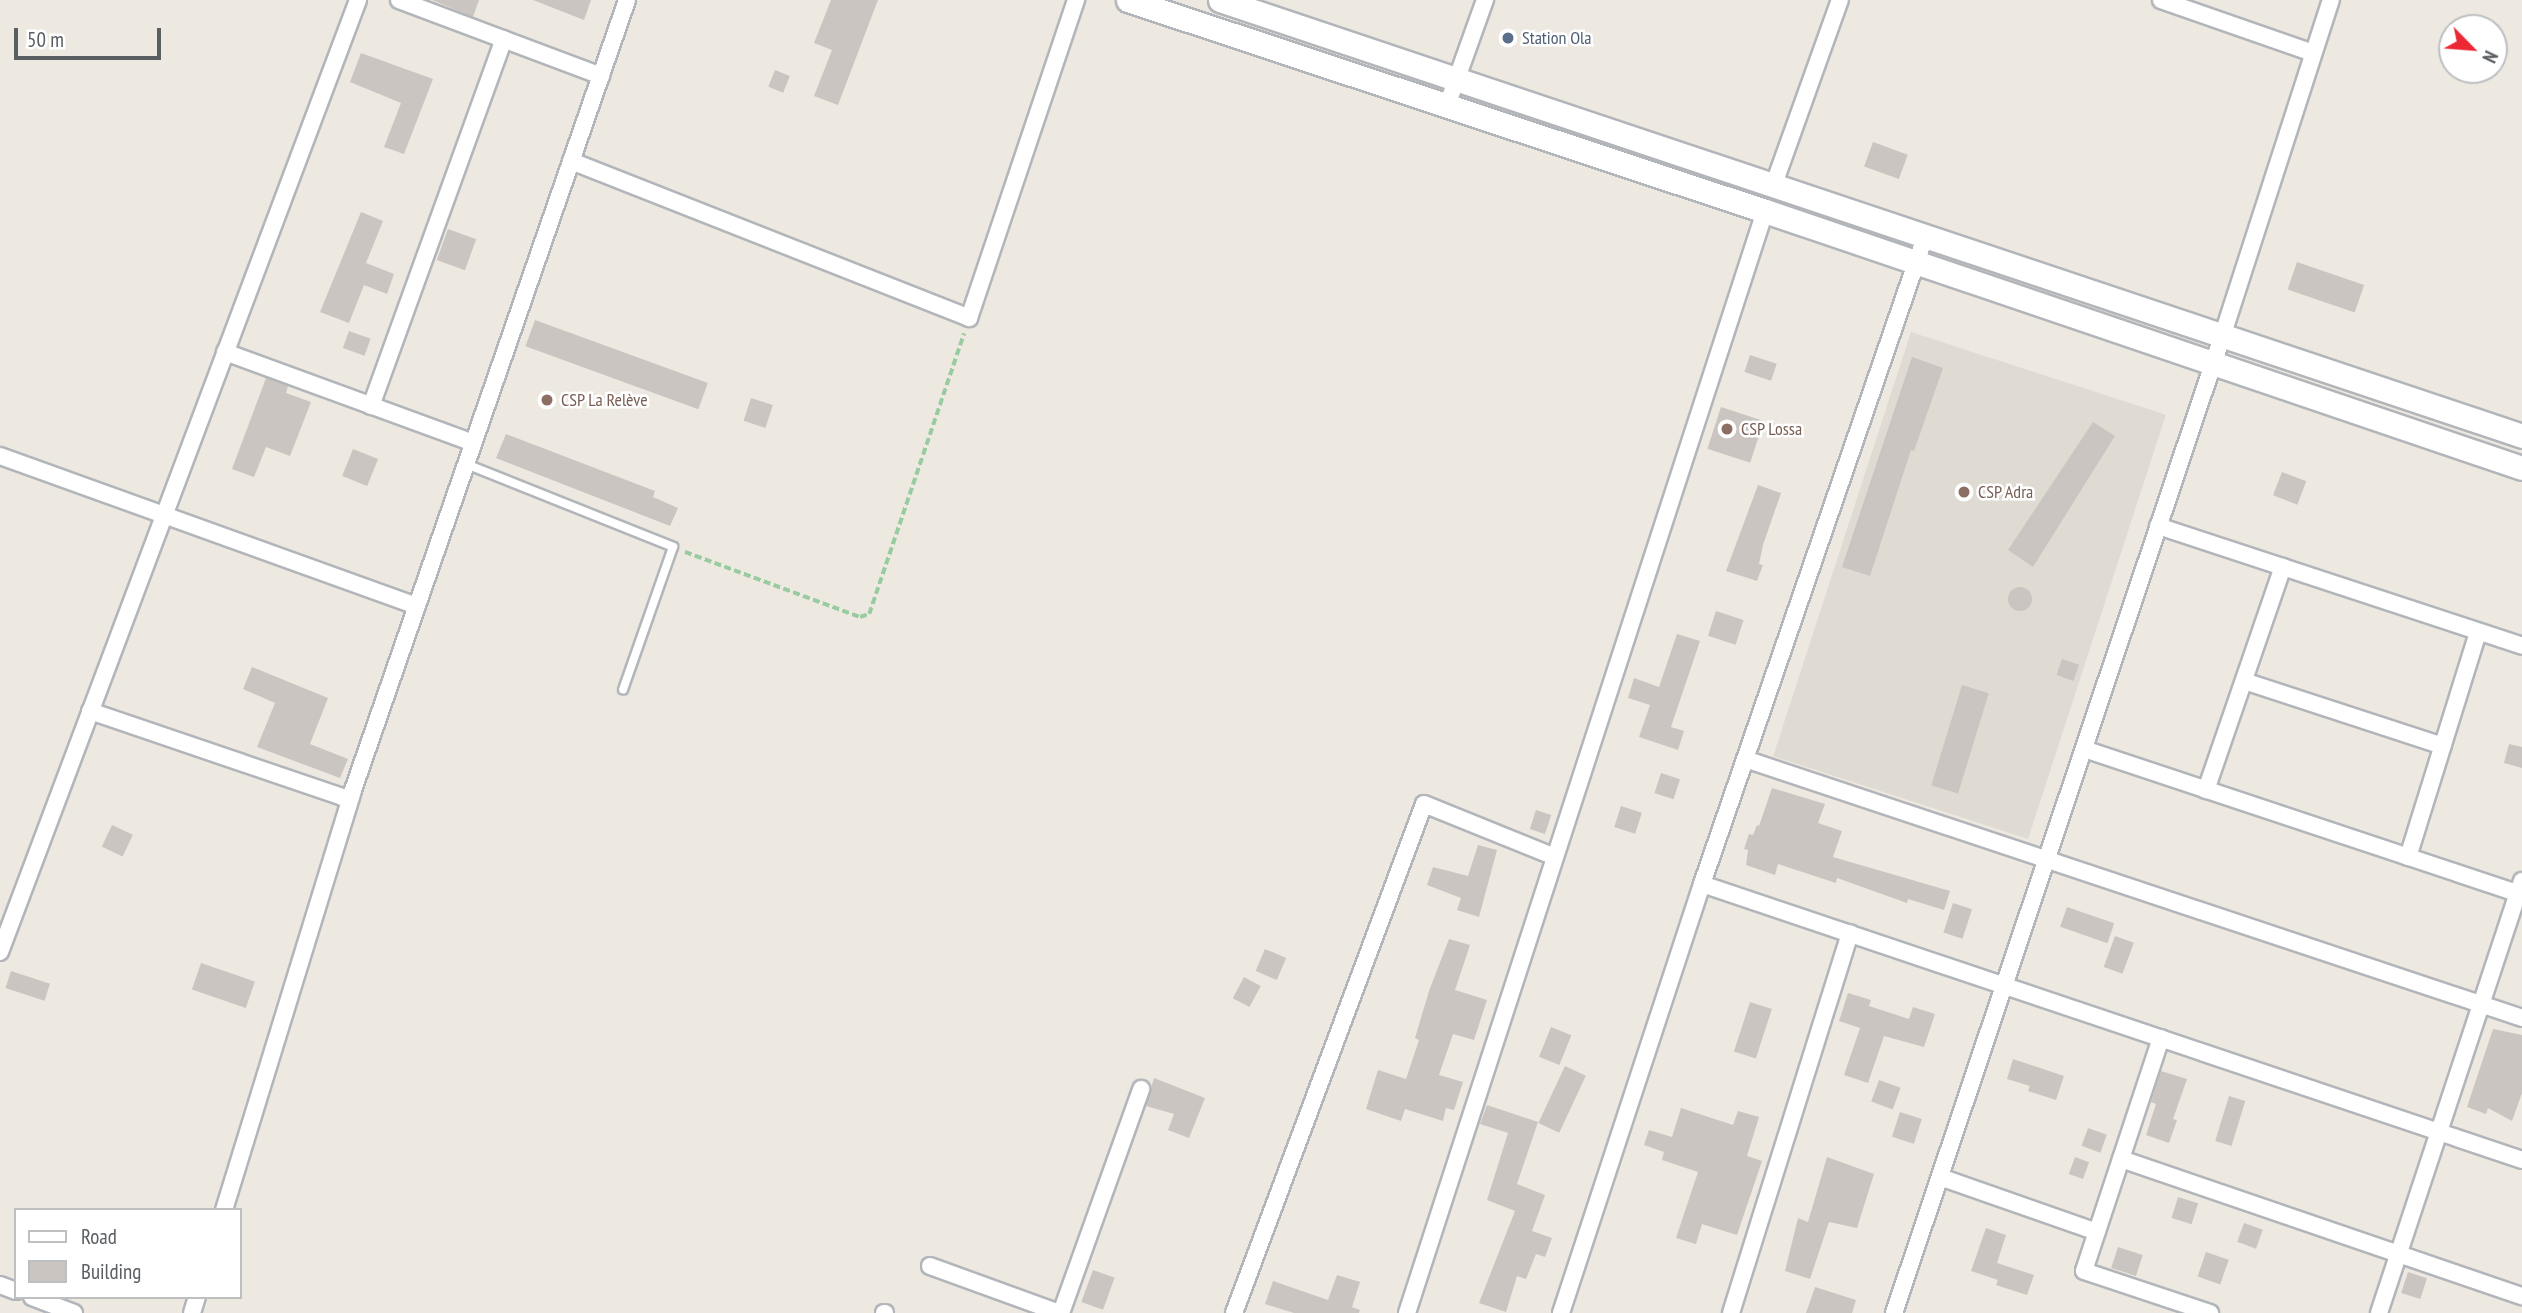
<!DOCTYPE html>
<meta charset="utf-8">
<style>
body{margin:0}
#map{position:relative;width:2522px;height:1313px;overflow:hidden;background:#ede9e1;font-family:"PT Sans Narrow",sans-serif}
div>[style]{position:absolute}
.education>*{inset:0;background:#dfdad2;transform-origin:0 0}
.building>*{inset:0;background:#cac5c0;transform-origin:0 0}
.round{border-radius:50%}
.path>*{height:3.5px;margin-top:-1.75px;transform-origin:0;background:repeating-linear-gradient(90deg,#98cba0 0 7px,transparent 0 10.5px)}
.roads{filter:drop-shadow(2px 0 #b2b5b9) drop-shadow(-2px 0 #b2b5b9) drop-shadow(0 2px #b2b5b9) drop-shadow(0 -2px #b2b5b9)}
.service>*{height:8px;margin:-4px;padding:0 4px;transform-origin:4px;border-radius:4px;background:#fff}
.minor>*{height:16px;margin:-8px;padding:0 8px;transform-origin:8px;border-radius:8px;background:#fff}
.secondary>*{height:23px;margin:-11.5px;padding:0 11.5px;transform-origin:11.5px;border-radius:11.5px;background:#fff}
.dots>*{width:19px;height:19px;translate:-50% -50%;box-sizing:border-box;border:4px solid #fff;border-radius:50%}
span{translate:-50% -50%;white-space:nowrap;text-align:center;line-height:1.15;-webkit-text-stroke:5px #fff;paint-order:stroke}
.service-label{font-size:18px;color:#4e5e75}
.left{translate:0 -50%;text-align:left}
.education-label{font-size:18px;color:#785e54}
.legend{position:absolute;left:14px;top:1208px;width:228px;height:91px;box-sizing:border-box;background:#fff;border:2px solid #bdbfc0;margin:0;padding:9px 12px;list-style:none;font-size:21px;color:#595e62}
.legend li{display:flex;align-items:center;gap:14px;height:35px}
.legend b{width:35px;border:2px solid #bdbfc0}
.north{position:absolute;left:2438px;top:14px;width:70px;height:70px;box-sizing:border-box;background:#fff;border:2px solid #bdbfc0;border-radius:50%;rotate:115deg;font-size:19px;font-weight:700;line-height:28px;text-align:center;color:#595e62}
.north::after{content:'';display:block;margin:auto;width:24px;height:32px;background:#eb2833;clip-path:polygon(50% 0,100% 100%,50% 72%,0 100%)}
.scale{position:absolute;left:14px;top:28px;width:147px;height:32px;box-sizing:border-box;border:4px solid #595e62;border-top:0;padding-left:9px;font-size:21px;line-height:24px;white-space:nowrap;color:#595e62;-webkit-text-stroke:5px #fff;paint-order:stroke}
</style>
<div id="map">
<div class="education">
<i style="left:1911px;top:332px;width:268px;height:446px;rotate:18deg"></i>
</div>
<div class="building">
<i style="clip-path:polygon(432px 0,479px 0,473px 17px)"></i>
<i style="clip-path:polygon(533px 0,591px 0,584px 20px)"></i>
<i style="clip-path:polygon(831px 0,878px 0,838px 105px,814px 96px,832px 50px,814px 43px)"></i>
<i style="clip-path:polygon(361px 53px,433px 79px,404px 154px,384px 147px,401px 103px,350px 82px)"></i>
<i style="left:775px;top:70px;width:16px;height:18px;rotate:22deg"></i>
<i style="left:1873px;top:142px;width:37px;height:26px;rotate:20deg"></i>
<i style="clip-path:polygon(361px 212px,383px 221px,366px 263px,394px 274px,387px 294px,364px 285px,349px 323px,320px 312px)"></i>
<i style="left:448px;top:229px;width:30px;height:33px;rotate:20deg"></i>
<i style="left:2297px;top:262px;width:71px;height:29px;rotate:19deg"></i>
<i style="left:535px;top:320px;width:184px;height:28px;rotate:20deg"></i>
<i style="left:349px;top:331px;width:23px;height:18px;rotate:20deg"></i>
<i style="left:1750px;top:355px;width:28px;height:18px;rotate:18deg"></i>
<i style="clip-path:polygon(1912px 357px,1943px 368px,1914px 451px,1911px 450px,1870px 576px,1842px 567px)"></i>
<i style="clip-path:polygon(266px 378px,288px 386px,286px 393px,311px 402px,290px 456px,266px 447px,254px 477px,232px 469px)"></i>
<i style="left:751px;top:398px;width:23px;height:24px;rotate:18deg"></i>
<i style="left:1721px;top:407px;width:45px;height:44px;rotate:18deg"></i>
<i style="clip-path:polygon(2093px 422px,2115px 436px,2033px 567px,2008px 550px)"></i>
<i style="clip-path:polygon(506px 434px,655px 491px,653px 497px,678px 508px,670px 526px,496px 458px)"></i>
<i style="left:353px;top:449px;width:27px;height:29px;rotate:22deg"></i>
<i style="left:2282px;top:472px;width:26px;height:25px;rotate:21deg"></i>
<i style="clip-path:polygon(1758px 485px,1781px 493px,1763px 545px,1759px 564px,1763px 565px,1757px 581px,1726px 571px)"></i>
<i class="round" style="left:2008px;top:587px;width:24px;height:24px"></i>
<i style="left:1716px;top:611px;width:29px;height:26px;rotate:18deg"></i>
<i style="clip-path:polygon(1677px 634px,1700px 641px,1671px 727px,1684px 731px,1678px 750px,1639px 737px,1650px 705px,1628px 698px,1634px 678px,1659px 687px)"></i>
<i style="left:2062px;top:659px;width:18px;height:17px;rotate:19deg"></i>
<i style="clip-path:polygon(252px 667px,328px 698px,310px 744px,348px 759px,340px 778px,257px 747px,275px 703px,243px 689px)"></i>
<i style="left:1962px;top:685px;width:28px;height:105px;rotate:17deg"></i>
<i style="clip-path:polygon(2509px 744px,2522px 747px,2522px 768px,2504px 763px)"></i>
<i style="left:1661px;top:773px;width:20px;height:21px;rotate:18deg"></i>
<i style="clip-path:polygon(1772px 788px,1825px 804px,1818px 823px,1842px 831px,1833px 857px,1950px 891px,1944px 910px,1908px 899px,1907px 903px,1837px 878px,1836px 883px,1778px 864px,1775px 875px,1746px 865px,1748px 850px,1744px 849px,1749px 834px,1753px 835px,1757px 825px,1759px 826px)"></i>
<i style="left:1621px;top:806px;width:22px;height:22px;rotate:18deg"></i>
<i style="left:1536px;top:810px;width:16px;height:20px;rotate:18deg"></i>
<i style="left:112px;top:825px;width:23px;height:24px;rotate:25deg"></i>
<i style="clip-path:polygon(1478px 845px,1497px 850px,1479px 917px,1457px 910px,1461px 898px,1427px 885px,1433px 867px,1468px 876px)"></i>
<i style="left:1953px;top:903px;width:20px;height:31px;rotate:18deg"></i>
<i style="left:2067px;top:907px;width:50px;height:21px;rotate:19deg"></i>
<i style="left:2115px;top:936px;width:20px;height:33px;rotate:20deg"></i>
<i style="clip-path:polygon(1449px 939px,1470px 945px,1455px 990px,1487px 1000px,1474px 1040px,1453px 1034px,1439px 1075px,1463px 1082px,1454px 1110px,1446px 1108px,1443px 1121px,1405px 1109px,1401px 1121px,1366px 1109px,1378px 1070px,1406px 1079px,1419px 1040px,1415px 1038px,1429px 991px)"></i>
<i style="left:1265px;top:949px;width:23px;height:24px;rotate:23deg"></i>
<i style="left:201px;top:963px;width:57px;height:28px;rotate:19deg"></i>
<i style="left:11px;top:971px;width:41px;height:18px;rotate:18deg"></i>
<i style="left:1244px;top:977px;width:19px;height:24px;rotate:28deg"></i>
<i style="clip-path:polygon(1848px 993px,1871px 1000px,1869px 1006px,1909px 1019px,1913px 1007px,1935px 1014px,1924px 1047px,1884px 1036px,1868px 1083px,1844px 1075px,1860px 1028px,1839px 1021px)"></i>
<i style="left:1750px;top:1002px;width:23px;height:52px;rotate:18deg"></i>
<i style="left:1551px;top:1027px;width:22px;height:32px;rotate:22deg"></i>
<i style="clip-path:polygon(2493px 1029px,2522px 1035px,2522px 1093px,2512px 1121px,2488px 1108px,2486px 1114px,2467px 1107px)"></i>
<i style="clip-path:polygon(2013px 1059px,2064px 1076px,2056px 1100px,2028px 1091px,2030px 1086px,2007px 1079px)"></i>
<i style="left:1565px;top:1066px;width:23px;height:63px;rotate:25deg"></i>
<i style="clip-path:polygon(2161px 1071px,2187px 1079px,2173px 1119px,2177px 1120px,2169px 1143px,2146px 1135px,2156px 1104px,2151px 1102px)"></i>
<i style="clip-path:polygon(1154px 1078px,1205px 1098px,1189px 1138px,1168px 1130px,1174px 1114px,1146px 1106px)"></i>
<i style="left:1879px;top:1080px;width:23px;height:23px;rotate:20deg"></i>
<i style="left:2229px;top:1096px;width:17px;height:47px;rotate:17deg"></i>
<i style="clip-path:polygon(1487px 1105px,1538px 1122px,1517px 1184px,1545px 1195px,1532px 1231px,1552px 1238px,1545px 1257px,1536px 1254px,1526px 1279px,1517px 1276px,1506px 1312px,1479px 1303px,1515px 1211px,1487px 1200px,1508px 1133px,1480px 1124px)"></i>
<i style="clip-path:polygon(1681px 1108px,1733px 1125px,1738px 1111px,1759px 1117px,1747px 1156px,1762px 1161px,1737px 1235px,1702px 1224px,1696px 1244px,1676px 1238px,1698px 1172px,1662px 1160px,1664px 1152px,1644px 1145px,1649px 1130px,1672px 1137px)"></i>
<i style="left:1900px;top:1112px;width:23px;height:26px;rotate:18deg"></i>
<i style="left:2088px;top:1128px;width:20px;height:19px;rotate:20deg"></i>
<i style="clip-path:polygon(1827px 1157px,1874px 1174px,1857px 1228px,1829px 1222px,1810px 1279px,1785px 1271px,1798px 1218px,1808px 1222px)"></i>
<i style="left:2075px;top:1157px;width:15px;height:18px;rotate:20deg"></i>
<i style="left:2178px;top:1197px;width:21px;height:22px;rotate:17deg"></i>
<i style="left:2244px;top:1223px;width:20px;height:20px;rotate:20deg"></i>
<i style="clip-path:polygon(1986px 1228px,2006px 1235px,1997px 1263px,2034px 1275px,2027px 1295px,1996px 1285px,1998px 1280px,1971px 1271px)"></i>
<i style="left:2118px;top:1247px;width:26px;height:22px;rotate:18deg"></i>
<i style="left:2206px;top:1252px;width:24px;height:26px;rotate:19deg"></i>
<i style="left:1093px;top:1270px;width:23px;height:34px;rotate:20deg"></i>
<i style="left:2408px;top:1272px;width:20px;height:22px;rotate:18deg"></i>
<i style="clip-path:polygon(1337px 1275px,1360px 1282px,1352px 1307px,1360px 1310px,1359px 1313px,1294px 1313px,1265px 1304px,1273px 1281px,1328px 1300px)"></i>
<i style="clip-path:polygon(1815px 1287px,1856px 1300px,1852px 1313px,1806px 1313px)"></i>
</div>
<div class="path">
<i style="left:685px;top:552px;width:187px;rotate:20.4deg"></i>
<i style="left:860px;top:617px;width:9px;rotate:-18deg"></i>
<i style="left:869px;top:614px;width:296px;rotate:-71.3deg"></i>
</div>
<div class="roads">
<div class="service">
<i style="left:466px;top:464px;width:223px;rotate:21.8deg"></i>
<i style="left:673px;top:547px;width:151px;rotate:109.3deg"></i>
</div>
<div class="minor">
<i style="left:399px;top:0;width:216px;rotate:20.6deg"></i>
<i style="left:2161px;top:0;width:161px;rotate:19.2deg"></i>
<i style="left:1447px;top:106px;width:113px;rotate:-70.3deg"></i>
<i style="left:571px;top:161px;width:428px;rotate:21.5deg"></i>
<i style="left:969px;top:318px;width:336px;rotate:-71.4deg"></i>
<i style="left:1774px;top:184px;width:195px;rotate:-70.3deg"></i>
<i style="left:225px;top:352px;width:264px;rotate:20.1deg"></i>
<i style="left:371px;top:406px;width:390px;rotate:-70.1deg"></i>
<i style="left:0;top:456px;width:443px;rotate:19.8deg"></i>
<i style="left:2158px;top:526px;width:383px;rotate:18.2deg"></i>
<i style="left:2244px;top:681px;width:209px;rotate:18.1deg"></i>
<i style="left:90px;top:711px;width:266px;rotate:18.8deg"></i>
<i style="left:342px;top:797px;width:9px"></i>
<i style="left:2084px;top:749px;width:462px;rotate:18.4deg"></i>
<i style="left:1745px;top:759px;width:819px;rotate:18.43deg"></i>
<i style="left:2206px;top:790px;width:236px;rotate:-71deg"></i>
<i style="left:2408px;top:857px;width:236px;rotate:-72.7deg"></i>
<i style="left:1702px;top:884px;width:865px;rotate:18.6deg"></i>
<i style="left:0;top:952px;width:1017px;rotate:-69.39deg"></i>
<i style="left:2161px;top:1038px;width:245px;rotate:108.3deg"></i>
<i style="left:2084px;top:1271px;width:133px;rotate:18.4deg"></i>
<i style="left:2121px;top:1159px;width:424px;rotate:18.9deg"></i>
<i style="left:1940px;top:1177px;width:166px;rotate:19.3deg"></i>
<i style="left:224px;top:1210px;width:436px;rotate:-72.9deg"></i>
<i style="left:352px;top:793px;width:839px;rotate:-70.87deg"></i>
<i style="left:930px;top:1266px;width:137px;rotate:20deg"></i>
<i style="left:0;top:1285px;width:17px;rotate:21deg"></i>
<i style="left:32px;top:1297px;width:45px;rotate:20.9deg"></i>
<i style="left:192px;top:1313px;width:17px;rotate:-73deg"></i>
<i style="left:884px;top:1313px;width:1px"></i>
<i style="left:1061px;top:1313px;width:238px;rotate:-70.3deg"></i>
<i style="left:1234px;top:1313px;width:543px;rotate:-69.53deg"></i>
<i style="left:1424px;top:804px;width:141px;rotate:22deg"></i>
<i style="left:1407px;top:1313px;width:1159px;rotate:-72deg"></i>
<i style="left:1561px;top:1313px;width:452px;rotate:-71.8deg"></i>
<i style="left:1702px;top:884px;width:684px;rotate:-70.98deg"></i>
<i style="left:1731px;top:1313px;width:398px;rotate:-72.6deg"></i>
<i style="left:1894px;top:1313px;width:1030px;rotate:-71.42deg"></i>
<i style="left:2222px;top:337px;width:354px;rotate:-72.1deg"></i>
<i style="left:2379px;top:1313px;width:455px;rotate:-71.7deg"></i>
</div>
<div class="secondary">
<i style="left:1128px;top:0;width:671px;rotate:18.33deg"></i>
<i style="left:1765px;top:211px;width:799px;rotate:18.75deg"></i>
<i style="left:1220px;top:0;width:1373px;rotate:18.51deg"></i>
</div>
</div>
<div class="dots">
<i style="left:1508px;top:38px;background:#5c6f8a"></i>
<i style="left:547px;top:400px;background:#8d6e63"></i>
<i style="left:1727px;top:429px;background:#8d6e63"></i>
<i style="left:1964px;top:492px;background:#8d6e63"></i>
</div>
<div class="service-label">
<span class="left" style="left:1522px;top:38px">Station Ola</span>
</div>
<div class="education-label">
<span class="left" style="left:561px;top:400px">CSP La Relève</span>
<span class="left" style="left:1741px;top:429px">CSP Lossa</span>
<span class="left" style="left:1978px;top:492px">CSP Adra</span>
</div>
<ul class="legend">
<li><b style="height:9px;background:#fff"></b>Road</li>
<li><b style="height:19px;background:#cac5c0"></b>Building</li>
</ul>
<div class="north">N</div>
<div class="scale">50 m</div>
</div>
